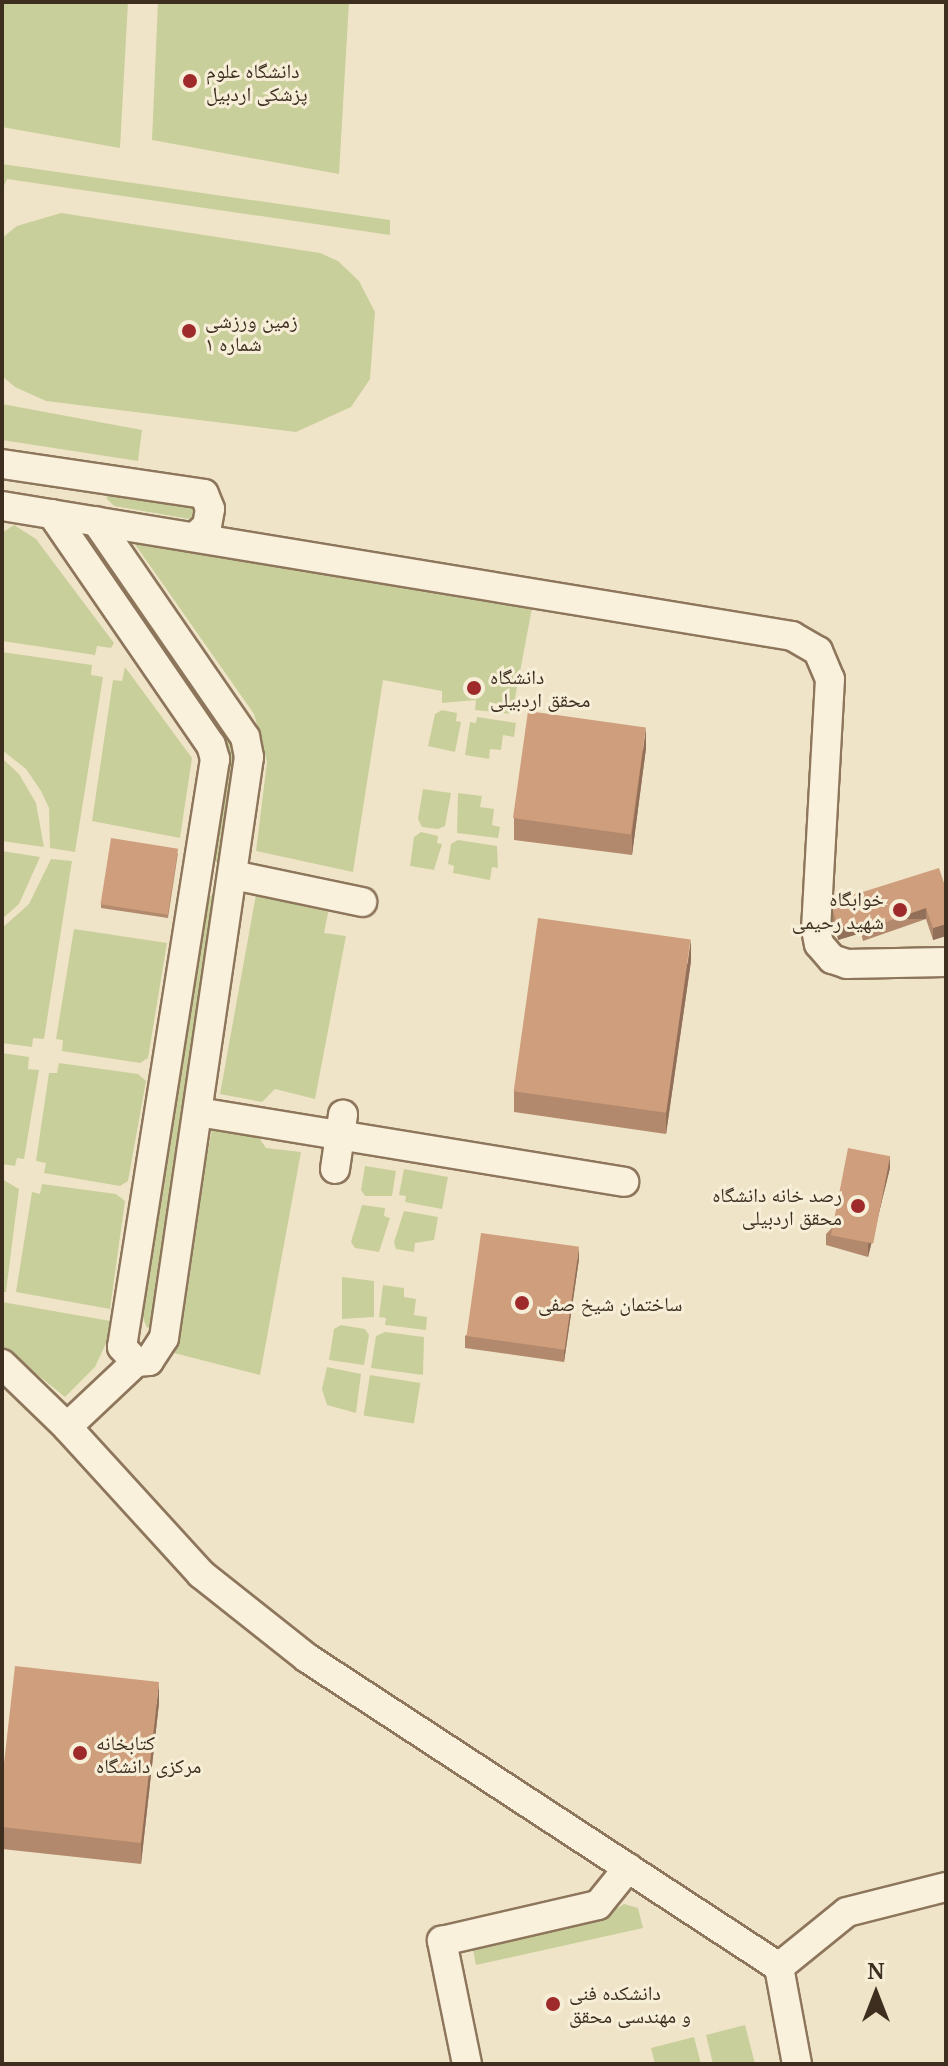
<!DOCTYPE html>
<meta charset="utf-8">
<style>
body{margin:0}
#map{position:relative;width:948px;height:2066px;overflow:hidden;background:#f0e4c8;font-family:"Noto Serif","Noto Naskh Arabic",serif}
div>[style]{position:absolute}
.green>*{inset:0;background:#c9cf9b;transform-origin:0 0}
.roads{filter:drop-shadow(2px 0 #8d765c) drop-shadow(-2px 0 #8d765c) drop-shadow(0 2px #8d765c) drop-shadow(0 -2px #8d765c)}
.minor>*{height:28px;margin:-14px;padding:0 14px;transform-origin:14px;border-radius:14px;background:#faf1dc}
.wall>*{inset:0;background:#b2896c}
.shaded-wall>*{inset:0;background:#916f58;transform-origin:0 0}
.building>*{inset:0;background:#cf9f7d;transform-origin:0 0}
.dots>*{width:22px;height:22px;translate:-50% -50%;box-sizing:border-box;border:4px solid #f7eed8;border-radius:50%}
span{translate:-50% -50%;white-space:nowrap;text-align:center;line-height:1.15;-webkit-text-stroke:6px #f7eed8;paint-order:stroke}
.poi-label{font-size:20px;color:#3d2e20}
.left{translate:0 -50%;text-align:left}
.right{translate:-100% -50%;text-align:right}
.frame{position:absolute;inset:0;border:4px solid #3d2e20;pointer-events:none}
.north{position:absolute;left:836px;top:1954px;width:80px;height:80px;-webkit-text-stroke:6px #f7eed8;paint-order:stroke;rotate:0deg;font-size:22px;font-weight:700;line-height:32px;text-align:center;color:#3d2e20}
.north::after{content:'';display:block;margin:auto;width:28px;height:36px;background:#3d2e20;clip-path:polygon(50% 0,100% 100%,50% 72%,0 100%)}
</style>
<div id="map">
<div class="green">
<i style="clip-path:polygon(2px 2px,128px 2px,120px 148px,2px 127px)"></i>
<i style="clip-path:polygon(158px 2px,349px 2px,339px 174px,152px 140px)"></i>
<i style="clip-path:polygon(2px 164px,390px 220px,390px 235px,7px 179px,2px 190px)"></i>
<i style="clip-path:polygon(61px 213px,320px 253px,338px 261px,359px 281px,375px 312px,370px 379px,351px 407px,296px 432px,46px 401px,15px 387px,2px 376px,2px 238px,17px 226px)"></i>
<i style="clip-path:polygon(2px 404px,142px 430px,138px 461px,2px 440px)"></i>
<i style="clip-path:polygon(110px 493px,195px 506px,197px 514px,189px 519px,114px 506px,106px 498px)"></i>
<i style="clip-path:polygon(14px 525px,36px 539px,114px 643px,111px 648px,97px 646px,95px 655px,2px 641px,2px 533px)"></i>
<i style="clip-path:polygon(132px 540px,533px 603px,512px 714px,475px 710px,476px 700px,442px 703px,442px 691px,383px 680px,353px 872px,256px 851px,267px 762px,254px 714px)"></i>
<i style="clip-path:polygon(98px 542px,238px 749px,221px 868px,213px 858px,228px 761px,88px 550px,90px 543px)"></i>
<i style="clip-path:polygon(2px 652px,92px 665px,91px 675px,103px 677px,75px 852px,50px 848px,49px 808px,41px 791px,26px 769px,2px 750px)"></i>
<i style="clip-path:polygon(125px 667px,192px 758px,180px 838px,92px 821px,113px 680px,122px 681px)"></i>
<i style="clip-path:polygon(442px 710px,457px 713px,456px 721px,461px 722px,455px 752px,428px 746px,435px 714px)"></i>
<i style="clip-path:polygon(477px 717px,516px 723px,514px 737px,503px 735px,501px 750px,490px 749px,489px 759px,465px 755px,470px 722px,476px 723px)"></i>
<i style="clip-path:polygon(2px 758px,19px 774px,36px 803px,44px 847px,2px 841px)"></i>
<i style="clip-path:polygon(423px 789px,451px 793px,445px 826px,438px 829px,422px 827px,418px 819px)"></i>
<i style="clip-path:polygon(458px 793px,482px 796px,480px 807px,494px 809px,492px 825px,500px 827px,498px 838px,457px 833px)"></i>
<i style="clip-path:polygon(421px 832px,438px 836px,437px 843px,442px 844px,434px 870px,410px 866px,414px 837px)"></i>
<i style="clip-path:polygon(458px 840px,497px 846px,498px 868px,492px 867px,490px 880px,453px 873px,454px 866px,448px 864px,451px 844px)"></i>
<i style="clip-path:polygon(2px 851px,40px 857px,19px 904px,2px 919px)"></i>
<i style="clip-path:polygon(51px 859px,72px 861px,44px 1039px,33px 1038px,32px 1047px,2px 1043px,2px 928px,29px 904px)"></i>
<i style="clip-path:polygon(257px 889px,330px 903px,324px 933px,346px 936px,315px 1099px,275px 1089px,262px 1102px,220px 1094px)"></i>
<i style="clip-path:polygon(213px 894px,220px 905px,152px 1325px,147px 1328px,142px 1315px,207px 900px)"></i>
<i style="clip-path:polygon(74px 929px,167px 943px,148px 1058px,140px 1063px,62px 1051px,63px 1040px,56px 1039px)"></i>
<i style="clip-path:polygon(2px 1053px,29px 1057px,28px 1069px,39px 1070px,24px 1159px,17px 1158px,15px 1166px,2px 1164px)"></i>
<i style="clip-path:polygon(59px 1063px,138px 1074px,146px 1081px,128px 1181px,120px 1186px,44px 1173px,46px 1163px,36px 1161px,49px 1073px,57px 1073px)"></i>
<i style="clip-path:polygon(213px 1124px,254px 1130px,266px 1148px,301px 1152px,260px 1375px,170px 1352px)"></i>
<i style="clip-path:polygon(365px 1166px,396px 1171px,392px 1196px,365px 1196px,361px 1190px)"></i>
<i style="clip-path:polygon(404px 1169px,448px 1177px,442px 1209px,405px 1202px,406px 1196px,399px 1195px)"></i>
<i style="clip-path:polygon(2px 1179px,19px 1189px,6px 1292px,2px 1292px)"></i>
<i style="clip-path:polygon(42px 1184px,116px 1194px,125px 1201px,110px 1309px,16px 1292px,32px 1192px,40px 1194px)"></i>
<i style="clip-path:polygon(362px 1205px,385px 1208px,384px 1216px,390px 1218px,379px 1252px,355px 1248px,351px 1242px)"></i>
<i style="clip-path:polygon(404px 1211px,438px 1217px,434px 1240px,415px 1243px,414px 1252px,396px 1249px,394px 1242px)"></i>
<i style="clip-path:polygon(342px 1277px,374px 1281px,374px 1317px,342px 1319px)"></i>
<i style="clip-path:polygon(383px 1285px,404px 1288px,404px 1297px,416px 1299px,414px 1315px,427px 1317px,426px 1330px,385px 1325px,386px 1318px,379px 1317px)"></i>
<i style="clip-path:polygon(2px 1302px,116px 1322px,95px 1367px,65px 1397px,2px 1346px)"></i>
<i style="clip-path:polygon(341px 1325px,365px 1329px,369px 1335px,364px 1365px,329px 1360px,334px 1329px)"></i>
<i style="clip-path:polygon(385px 1332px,424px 1337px,423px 1375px,371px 1368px,376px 1336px)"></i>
<i style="clip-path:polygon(327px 1367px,361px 1374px,356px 1413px,327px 1405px,322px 1389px)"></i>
<i style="left:370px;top:1375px;width:51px;height:41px;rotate:9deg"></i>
<i style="clip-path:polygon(624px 1904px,638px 1908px,643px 1928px,476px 1965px,473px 1950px,598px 1920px)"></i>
<i style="clip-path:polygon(745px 2025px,755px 2064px,713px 2064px,706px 2035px)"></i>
<i style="clip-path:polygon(694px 2037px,701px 2064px,655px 2064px,651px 2048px)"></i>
</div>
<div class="roads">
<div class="minor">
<i style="left:2px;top:464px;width:204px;rotate:8.4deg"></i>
<i style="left:204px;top:494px;width:16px;rotate:68deg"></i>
<i style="left:210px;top:509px;width:17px;rotate:100deg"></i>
<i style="left:207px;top:526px;width:13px;rotate:138deg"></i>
<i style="left:2px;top:506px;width:801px;rotate:9.34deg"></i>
<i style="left:792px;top:636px;width:30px;rotate:30deg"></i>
<i style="left:818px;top:651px;width:30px;rotate:67deg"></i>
<i style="left:830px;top:679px;width:250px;rotate:93.2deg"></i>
<i style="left:816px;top:929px;width:15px;rotate:79deg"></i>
<i style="left:819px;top:944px;width:20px;rotate:49deg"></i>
<i style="left:832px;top:959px;width:16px;rotate:18deg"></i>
<i style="left:847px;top:964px;width:99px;rotate:-1.2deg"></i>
<i style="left:52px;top:514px;width:280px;rotate:55.5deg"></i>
<i style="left:211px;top:745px;width:15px;rotate:74deg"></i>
<i style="left:215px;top:759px;width:595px;rotate:98.99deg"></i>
<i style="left:122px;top:1347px;width:21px;rotate:47deg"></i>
<i style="left:136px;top:1362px;width:13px;rotate:-4deg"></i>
<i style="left:149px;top:1361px;width:27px;rotate:-57deg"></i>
<i style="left:164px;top:1338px;width:587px;rotate:-81.68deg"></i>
<i style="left:249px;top:757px;width:20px;rotate:-101deg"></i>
<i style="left:245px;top:737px;width:262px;rotate:-124.6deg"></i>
<i style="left:233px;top:875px;width:132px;rotate:11.8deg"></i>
<i style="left:198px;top:1112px;width:432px;rotate:9.3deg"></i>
<i style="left:335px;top:1169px;width:55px;rotate:-81.6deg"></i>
<i style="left:2px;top:1364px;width:91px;rotate:44.1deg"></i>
<i style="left:67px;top:1427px;width:199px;rotate:47.6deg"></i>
<i style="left:201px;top:1574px;width:135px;rotate:38.4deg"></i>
<i style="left:307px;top:1658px;width:564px;rotate:33.21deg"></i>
<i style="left:779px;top:1967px;width:99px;rotate:79.5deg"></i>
<i style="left:67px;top:1427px;width:95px;rotate:-43.3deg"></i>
<i style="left:779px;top:1967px;width:87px;rotate:-39deg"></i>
<i style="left:847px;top:1912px;width:102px;rotate:-14.2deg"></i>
<i style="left:467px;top:2064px;width:126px;rotate:-101.5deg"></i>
<i style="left:442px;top:1941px;width:160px;rotate:-13deg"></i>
<i style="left:598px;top:1905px;width:48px;rotate:-51deg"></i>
</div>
</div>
<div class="wall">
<i style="clip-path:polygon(646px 748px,632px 855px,514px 840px,514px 818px)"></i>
<i style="clip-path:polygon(178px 853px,168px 918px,101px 908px,101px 904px)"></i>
<i style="clip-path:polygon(946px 886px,946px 936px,933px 940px,926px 919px,863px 941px,861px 933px,838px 940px,833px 921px,833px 910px,853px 903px,853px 895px)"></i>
<i style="clip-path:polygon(691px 961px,666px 1134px,514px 1112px,514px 1091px)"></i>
<i style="clip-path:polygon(890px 1168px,868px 1257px,826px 1245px,826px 1234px)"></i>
<i style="clip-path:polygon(579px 1259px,564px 1362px,465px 1348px,465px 1336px)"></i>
<i style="clip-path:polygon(159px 1703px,141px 1864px,2px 1849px,2px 1781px)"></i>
</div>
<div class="shaded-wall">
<i style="clip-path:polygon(646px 727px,646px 748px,632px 855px,632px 833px)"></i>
<i style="left:926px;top:908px;width:11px;height:67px;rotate:90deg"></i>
<i style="clip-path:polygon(861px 922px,861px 933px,838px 940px,838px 929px)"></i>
<i style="clip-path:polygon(946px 924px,946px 936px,933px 940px,933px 928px)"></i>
<i style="clip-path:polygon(691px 939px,691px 961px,666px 1134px,666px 1112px)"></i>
<i style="clip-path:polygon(890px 1156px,890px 1168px,868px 1257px,868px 1245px)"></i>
<i style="clip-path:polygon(579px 1247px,579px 1259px,564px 1362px,564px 1351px)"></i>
<i style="clip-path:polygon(159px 1682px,159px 1703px,141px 1864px,141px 1843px)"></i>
</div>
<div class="building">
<i style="left:528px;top:711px;width:119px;height:108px;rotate:8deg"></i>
<i style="left:111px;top:838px;width:68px;height:67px;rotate:9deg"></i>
<i style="clip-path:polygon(939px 868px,945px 886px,946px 886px,946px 924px,933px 928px,926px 908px,863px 930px,861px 922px,838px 929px,833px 910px,855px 903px,853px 895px)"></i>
<i style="left:538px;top:918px;width:154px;height:175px;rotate:8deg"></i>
<i style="left:848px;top:1148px;width:43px;height:89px;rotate:11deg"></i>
<i style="left:481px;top:1233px;width:99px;height:104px;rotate:8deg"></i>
<i style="clip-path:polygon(15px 1666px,159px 1682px,141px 1843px,2px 1827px,2px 1781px)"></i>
</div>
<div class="dots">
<i style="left:190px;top:81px;background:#9e2a2b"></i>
<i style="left:189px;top:331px;background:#9e2a2b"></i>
<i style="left:474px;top:688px;background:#9e2a2b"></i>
<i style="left:900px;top:910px;background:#9e2a2b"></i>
<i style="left:858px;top:1206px;background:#9e2a2b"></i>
<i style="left:522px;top:1303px;background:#9e2a2b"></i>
<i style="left:80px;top:1753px;background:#9e2a2b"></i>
<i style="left:553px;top:2004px;background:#9e2a2b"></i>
</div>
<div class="poi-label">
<span class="left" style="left:206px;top:82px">دانشگاه علوم<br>پزشکی اردبیل</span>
<span class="left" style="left:205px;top:332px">زمین ورزشی<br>شماره ۱</span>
<span class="left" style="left:490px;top:688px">دانشگاه<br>محقق اردبیلی</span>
<span class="right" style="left:884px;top:910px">خوابگاه<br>شهید رحیمی</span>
<span class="right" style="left:842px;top:1206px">رصد خانه دانشگاه<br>محقق اردبیلی</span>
<span class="left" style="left:538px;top:1303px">ساختمان شیخ صفی</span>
<span class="left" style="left:96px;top:1754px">کتابخانه<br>مرکزی دانشگاه</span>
<span class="left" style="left:569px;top:2004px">دانشکده فنی<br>و مهندسی محقق</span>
</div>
<div class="frame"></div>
<div class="north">N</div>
</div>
